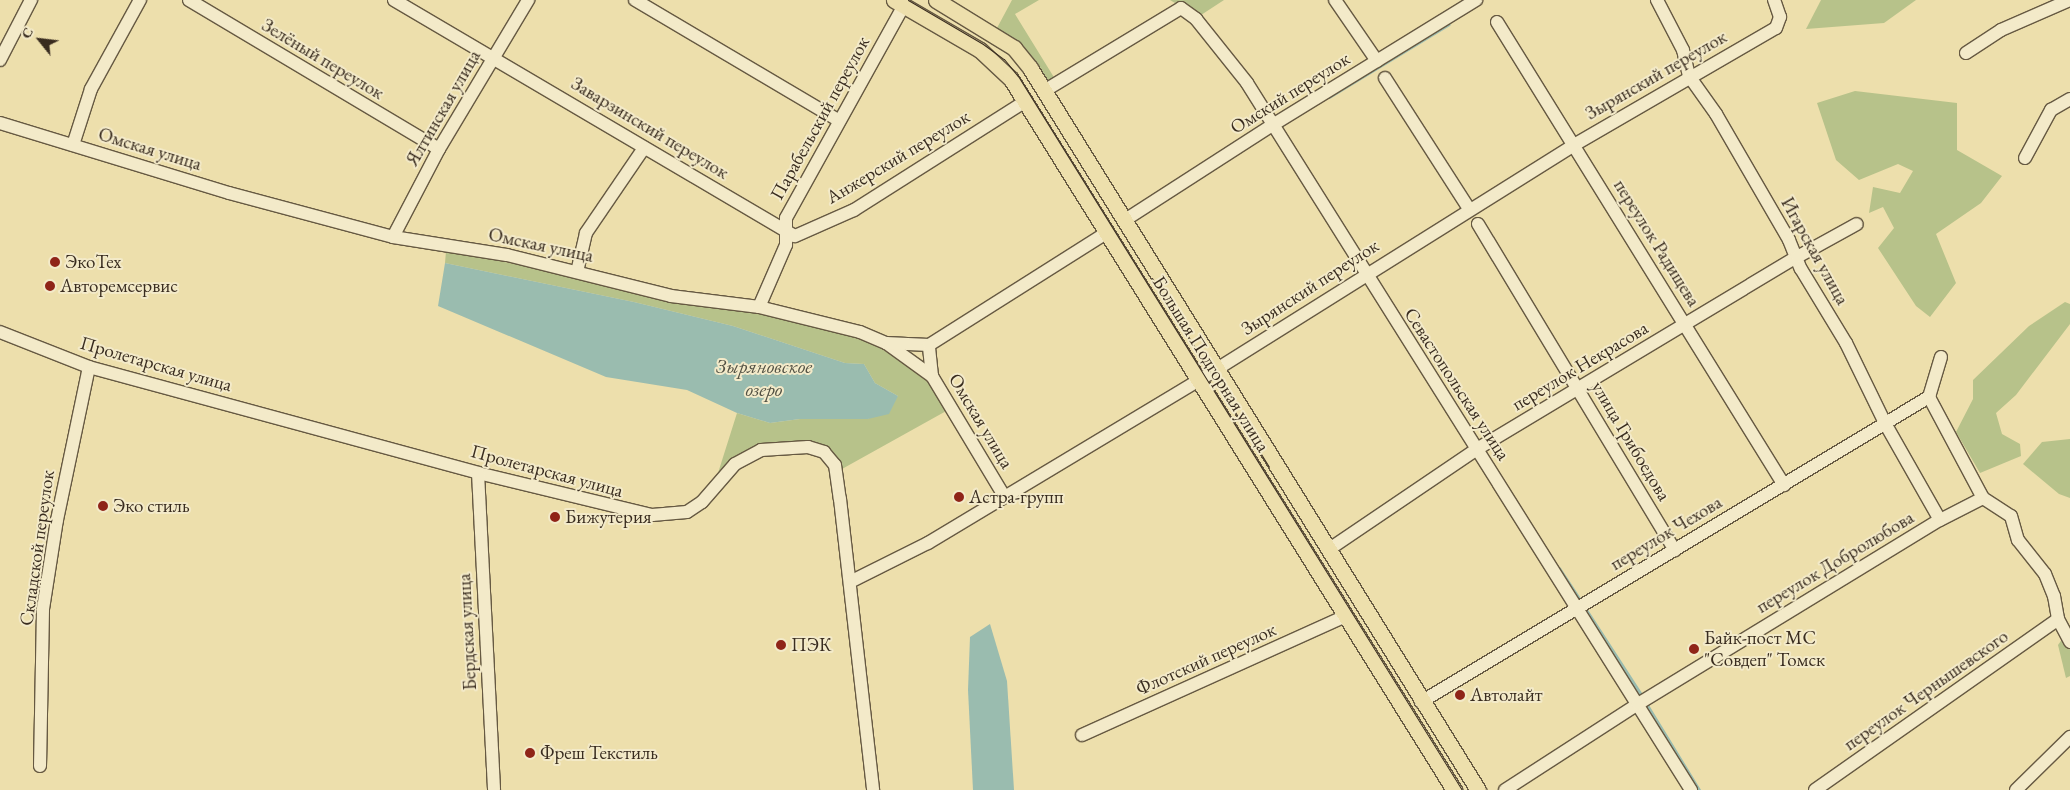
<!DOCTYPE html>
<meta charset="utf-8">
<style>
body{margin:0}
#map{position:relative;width:2070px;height:790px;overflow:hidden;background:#eddfac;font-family:"EB Garamond",serif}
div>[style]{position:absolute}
.green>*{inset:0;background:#b7c28a}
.water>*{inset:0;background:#9abcaf}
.stream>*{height:3px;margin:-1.5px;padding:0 1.5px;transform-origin:1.5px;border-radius:1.5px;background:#9abcaf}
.roads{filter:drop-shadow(1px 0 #665942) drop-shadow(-1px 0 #665942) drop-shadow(0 1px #665942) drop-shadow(0 -1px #665942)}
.minor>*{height:12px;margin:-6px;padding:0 6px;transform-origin:6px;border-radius:6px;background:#f3eac9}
.major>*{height:15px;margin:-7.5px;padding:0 7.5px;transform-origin:7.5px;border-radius:7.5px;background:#eddfac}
.tram>*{height:1px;margin:-0.5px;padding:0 0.5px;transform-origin:0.5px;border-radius:0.5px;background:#392c1f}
.dots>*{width:14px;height:14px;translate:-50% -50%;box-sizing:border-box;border:2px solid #f3eac9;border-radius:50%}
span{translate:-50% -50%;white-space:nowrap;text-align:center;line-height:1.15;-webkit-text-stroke:4px #f3eac9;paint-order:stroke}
.street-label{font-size:19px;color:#392c1f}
.poi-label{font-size:19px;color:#392c1f}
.left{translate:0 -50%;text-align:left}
.water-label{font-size:20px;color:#515043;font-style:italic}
.north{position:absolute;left:15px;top:15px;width:50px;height:50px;-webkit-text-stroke:4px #f3eac9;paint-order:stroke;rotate:299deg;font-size:14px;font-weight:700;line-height:20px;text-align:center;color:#392c1f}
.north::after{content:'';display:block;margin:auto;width:18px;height:22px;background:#392c1f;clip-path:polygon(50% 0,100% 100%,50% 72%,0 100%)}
</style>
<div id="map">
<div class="green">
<i style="clip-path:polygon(1012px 0,1039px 0,1015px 14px,1055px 79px,1044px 86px,1016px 44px,997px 28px)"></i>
<i style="clip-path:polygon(1170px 0,1224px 0,1198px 17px)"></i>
<i style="clip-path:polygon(1821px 0,1916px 0,1884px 23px,1806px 29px)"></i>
<i style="clip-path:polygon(1855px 91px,1957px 103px,1957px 150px,2002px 176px,1981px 203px,1936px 234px,1956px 283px,1930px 317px,1916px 306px,1878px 248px,1894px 228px,1883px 207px,1869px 213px,1873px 187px,1900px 193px,1913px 171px,1898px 164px,1859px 180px,1836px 160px,1817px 103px)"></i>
<i style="clip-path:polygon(446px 251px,758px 310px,861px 336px,930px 379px,948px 410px,842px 469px,829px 447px,810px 442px,732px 460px,718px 473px,737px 413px,770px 423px,800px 419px,868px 419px,898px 396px,875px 383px,864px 364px,845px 363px,733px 326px,634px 302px,445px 263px)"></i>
<i style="clip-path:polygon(2065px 302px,2070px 304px,2070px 324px,2016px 395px,1996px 413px,2002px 434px,2020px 444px,2021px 456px,1980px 473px,1956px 432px,1973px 399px,1973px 380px,2029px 326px)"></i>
<i style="clip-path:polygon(2070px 439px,2070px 498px,2059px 494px,2023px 464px,2042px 442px)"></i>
<i style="clip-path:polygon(2070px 628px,2070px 676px,2066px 678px,2058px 645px)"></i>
</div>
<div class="water">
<i style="clip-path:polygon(445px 263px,634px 302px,733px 326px,845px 363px,864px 364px,875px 383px,898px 396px,889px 414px,868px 419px,800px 419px,770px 423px,737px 413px,687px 390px,606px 377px,438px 306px)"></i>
<i style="clip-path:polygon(990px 624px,1007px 681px,1014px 790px,973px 790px,968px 690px,970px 637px)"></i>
</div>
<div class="stream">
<i style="left:1329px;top:97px;width:140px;rotate:-31.3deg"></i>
<i style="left:1559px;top:568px;width:42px;rotate:56.7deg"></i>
<i style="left:1585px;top:608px;width:105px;rotate:57.1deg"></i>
<i style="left:1647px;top:705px;width:100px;rotate:58.5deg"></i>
</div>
<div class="roads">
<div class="minor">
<i style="left:189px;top:0;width:291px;rotate:30.8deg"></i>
<i style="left:394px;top:0;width:465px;rotate:30.5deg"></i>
<i style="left:795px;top:236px;width:64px;rotate:-23.8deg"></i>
<i style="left:854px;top:210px;width:204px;rotate:-32.4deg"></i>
<i style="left:635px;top:0;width:236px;rotate:30.6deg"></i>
<i style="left:1335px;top:0;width:74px;rotate:55.5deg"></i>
<i style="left:1657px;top:0;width:56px;rotate:62.5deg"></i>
<i style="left:1683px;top:50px;width:27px;rotate:77deg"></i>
<i style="left:1689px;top:76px;width:47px;rotate:54.6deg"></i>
<i style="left:1716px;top:114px;width:146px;rotate:59.9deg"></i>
<i style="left:1789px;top:240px;width:31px;rotate:68deg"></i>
<i style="left:1801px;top:269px;width:87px;rotate:58.7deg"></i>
<i style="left:1846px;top:343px;width:91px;rotate:64deg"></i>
<i style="left:1886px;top:425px;width:109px;rotate:60.4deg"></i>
<i style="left:1497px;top:22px;width:545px;rotate:58.21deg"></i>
<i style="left:1966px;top:53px;width:42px;rotate:-33.3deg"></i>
<i style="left:2001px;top:30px;width:75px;rotate:-23.5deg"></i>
<i style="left:0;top:60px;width:68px;rotate:-62.7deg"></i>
<i style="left:1385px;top:78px;width:156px;rotate:57.3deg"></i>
<i style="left:1044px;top:91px;width:160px;rotate:-31.2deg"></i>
<i style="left:1181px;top:8px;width:19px;rotate:36deg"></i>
<i style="left:1196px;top:19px;width:82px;rotate:51.4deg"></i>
<i style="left:1247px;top:83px;width:835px;rotate:57.87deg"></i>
<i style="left:0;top:123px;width:239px;rotate:17deg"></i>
<i style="left:229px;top:193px;width:170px;rotate:15deg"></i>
<i style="left:393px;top:237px;width:115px;rotate:9deg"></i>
<i style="left:507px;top:255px;width:169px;rotate:14deg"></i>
<i style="left:671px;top:296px;width:89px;rotate:7.1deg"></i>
<i style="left:759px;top:307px;width:104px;rotate:13.9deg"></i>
<i style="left:860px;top:332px;width:28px;rotate:23deg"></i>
<i style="left:886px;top:343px;width:57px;rotate:35.7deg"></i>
<i style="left:932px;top:376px;width:140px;rotate:59deg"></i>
<i style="left:73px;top:145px;width:59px;rotate:-72.2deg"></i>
<i style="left:91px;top:89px;width:102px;rotate:-61.2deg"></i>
<i style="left:2025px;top:158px;width:55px;rotate:-61.6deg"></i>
<i style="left:2051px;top:110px;width:22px;rotate:-30deg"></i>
<i style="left:1125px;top:220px;width:174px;rotate:-32.8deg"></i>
<i style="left:1271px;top:126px;width:241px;rotate:-31.6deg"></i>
<i style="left:1478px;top:224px;width:381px;rotate:58.9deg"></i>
<i style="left:393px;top:237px;width:99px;rotate:-62.4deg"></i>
<i style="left:439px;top:149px;width:174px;rotate:-59.1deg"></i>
<i style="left:577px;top:272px;width:40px;rotate:-77deg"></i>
<i style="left:586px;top:233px;width:103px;rotate:-55.7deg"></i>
<i style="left:759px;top:307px;width:68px;rotate:-66.5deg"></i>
<i style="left:786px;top:245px;width:27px;rotate:-90deg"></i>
<i style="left:786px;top:218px;width:244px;rotate:-61deg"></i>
<i style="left:0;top:332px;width:96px;rotate:21.5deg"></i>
<i style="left:89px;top:367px;width:403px;rotate:15.2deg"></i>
<i style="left:478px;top:473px;width:179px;rotate:13.6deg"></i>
<i style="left:652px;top:515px;width:35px;rotate:-5deg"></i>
<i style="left:687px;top:512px;width:18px;rotate:-34deg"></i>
<i style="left:702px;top:502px;width:50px;rotate:-49deg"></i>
<i style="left:735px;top:464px;width:30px;rotate:-28deg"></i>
<i style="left:761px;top:450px;width:47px;rotate:-3.7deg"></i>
<i style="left:808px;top:447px;width:17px;rotate:17deg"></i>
<i style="left:824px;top:452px;width:17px;rotate:50deg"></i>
<i style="left:835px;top:465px;width:34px;rotate:82deg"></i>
<i style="left:840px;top:499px;width:293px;rotate:83.5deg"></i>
<i style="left:886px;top:343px;width:43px;rotate:2.7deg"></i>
<i style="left:1941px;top:357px;width:42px;rotate:106.7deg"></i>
<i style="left:1929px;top:397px;width:115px;rotate:61.9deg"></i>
<i style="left:1983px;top:498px;width:33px;rotate:33deg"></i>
<i style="left:2011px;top:516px;width:25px;rotate:74deg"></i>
<i style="left:2018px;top:540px;width:43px;rotate:51.5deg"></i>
<i style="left:2045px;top:574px;width:24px;rotate:68deg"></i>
<i style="left:2054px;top:596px;width:23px;rotate:80deg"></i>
<i style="left:2058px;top:619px;width:26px;rotate:62deg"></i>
<i style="left:932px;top:376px;width:31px;rotate:-96deg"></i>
<i style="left:929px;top:345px;width:209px;rotate:-32.3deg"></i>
<i style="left:478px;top:473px;width:317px;rotate:87.1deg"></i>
<i style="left:1328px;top:550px;width:180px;rotate:-34.1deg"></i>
<i style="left:1477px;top:449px;width:373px;rotate:-31deg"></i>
<i style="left:1797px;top:257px;width:68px;rotate:-28.8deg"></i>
<i style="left:852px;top:581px;width:85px;rotate:-26.6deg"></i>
<i style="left:928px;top:543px;width:315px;rotate:-31deg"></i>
<i style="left:1198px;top:381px;width:444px;rotate:-32.1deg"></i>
<i style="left:1574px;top:145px;width:233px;rotate:-30.1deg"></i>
<i style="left:1776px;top:28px;width:12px;rotate:-70deg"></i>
<i style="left:1780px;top:17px;width:18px;rotate:-109deg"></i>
<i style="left:1421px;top:702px;width:593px;rotate:-30.98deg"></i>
<i style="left:1082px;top:735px;width:290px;rotate:-24.3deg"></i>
<i style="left:40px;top:766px;width:157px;rotate:-88.9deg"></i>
<i style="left:43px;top:609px;width:90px;rotate:-81.1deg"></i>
<i style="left:57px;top:520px;width:156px;rotate:-78.2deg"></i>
<i style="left:1505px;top:790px;width:158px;rotate:-32.9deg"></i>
<i style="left:1638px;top:704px;width:354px;rotate:-31.4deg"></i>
<i style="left:1940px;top:520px;width:48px;rotate:-27.1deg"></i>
<i style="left:1815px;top:790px;width:297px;rotate:-35.1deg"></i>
<i style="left:2016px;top:790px;width:76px;rotate:-44.5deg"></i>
</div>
<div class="major">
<i style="left:894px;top:0;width:99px;rotate:30.2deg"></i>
<i style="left:980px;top:50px;width:42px;rotate:43.1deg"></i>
<i style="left:1011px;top:79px;width:838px;rotate:58.07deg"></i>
<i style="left:936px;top:0;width:92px;rotate:31.6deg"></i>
<i style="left:1014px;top:48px;width:26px;rotate:51deg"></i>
<i style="left:1030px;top:68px;width:850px;rotate:58.18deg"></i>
</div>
</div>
<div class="tram">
<i style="left:908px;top:0;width:87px;rotate:30.4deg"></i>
<i style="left:983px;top:44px;width:26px;rotate:36deg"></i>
<i style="left:1004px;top:59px;width:22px;rotate:51deg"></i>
<i style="left:1018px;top:76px;width:841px;rotate:58.12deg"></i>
<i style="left:1152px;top:278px;width:222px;rotate:58.2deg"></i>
</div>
<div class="dots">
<i style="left:55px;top:262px;background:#8f2418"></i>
<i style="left:50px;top:286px;background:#8f2418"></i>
<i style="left:959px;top:497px;background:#8f2418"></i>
<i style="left:103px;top:506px;background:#8f2418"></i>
<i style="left:555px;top:517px;background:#8f2418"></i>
<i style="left:781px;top:645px;background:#8f2418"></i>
<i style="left:1694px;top:649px;background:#8f2418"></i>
<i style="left:1460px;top:695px;background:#8f2418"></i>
<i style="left:530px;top:753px;background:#8f2418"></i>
</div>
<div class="street-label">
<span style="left:323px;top:59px;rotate:31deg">Зелёный переулок</span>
<span style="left:1656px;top:75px;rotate:-30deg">Зырянский переулок</span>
<span style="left:1290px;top:93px;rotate:-32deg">Омский переулок</span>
<span style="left:443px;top:108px;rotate:-60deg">Ялтинская улица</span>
<span style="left:820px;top:118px;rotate:-61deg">Парабельский переулок</span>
<span style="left:650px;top:128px;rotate:31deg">Заварзинский переулок</span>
<span style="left:150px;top:149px;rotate:17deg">Омская улица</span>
<span style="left:898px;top:157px;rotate:-31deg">Анжерский переулок</span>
<span style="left:1657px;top:243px;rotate:58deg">переулок Радищева</span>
<span style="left:541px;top:245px;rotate:12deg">Омская улица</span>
<span style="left:1815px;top:251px;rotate:61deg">Игарская улица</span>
<span style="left:1310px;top:287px;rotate:-33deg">Зырянский переулок</span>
<span style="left:156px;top:364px;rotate:16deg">Пролетарская улица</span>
<span style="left:1211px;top:364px;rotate:58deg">Большая Подгорная улица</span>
<span style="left:1580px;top:366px;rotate:-31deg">переулок Некрасова</span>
<span style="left:1457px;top:384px;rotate:57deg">Севастопольская улица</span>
<span style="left:981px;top:421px;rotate:59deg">Омская улица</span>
<span style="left:1631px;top:441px;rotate:59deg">улица Грибоедова</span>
<span style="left:547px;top:471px;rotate:15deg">Пролетарская улица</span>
<span style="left:1666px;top:533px;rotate:-31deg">переулок Чехова</span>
<span style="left:37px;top:548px;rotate:-82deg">Складской переулок</span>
<span style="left:1835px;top:562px;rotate:-31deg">переулок Добролюбова</span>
<span style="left:467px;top:632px;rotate:-93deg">Бердская улица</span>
<span style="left:1206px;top:659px;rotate:-24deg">Флотский переулок</span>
<span style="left:1926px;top:690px;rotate:-35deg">переулок Чернышевского</span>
</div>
<div class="poi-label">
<span class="left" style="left:65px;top:262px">ЭкоТех</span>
<span class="left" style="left:60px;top:286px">Авторемсервис</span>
<span class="left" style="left:969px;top:497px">Астра-групп</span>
<span class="left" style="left:113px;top:506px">Эко стиль</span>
<span class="left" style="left:565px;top:517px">Бижутерия</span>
<span class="left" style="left:1704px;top:649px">Байк-пост MC<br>"Совдеп" Томск</span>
<span class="left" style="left:791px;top:645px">ПЭК</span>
<span class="left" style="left:1470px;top:695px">Автолайт</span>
<span class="left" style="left:540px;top:753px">Фреш Текстиль</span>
</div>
<div class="water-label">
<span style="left:764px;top:378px">Зыряновское<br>озеро</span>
</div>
<div class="north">С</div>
</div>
